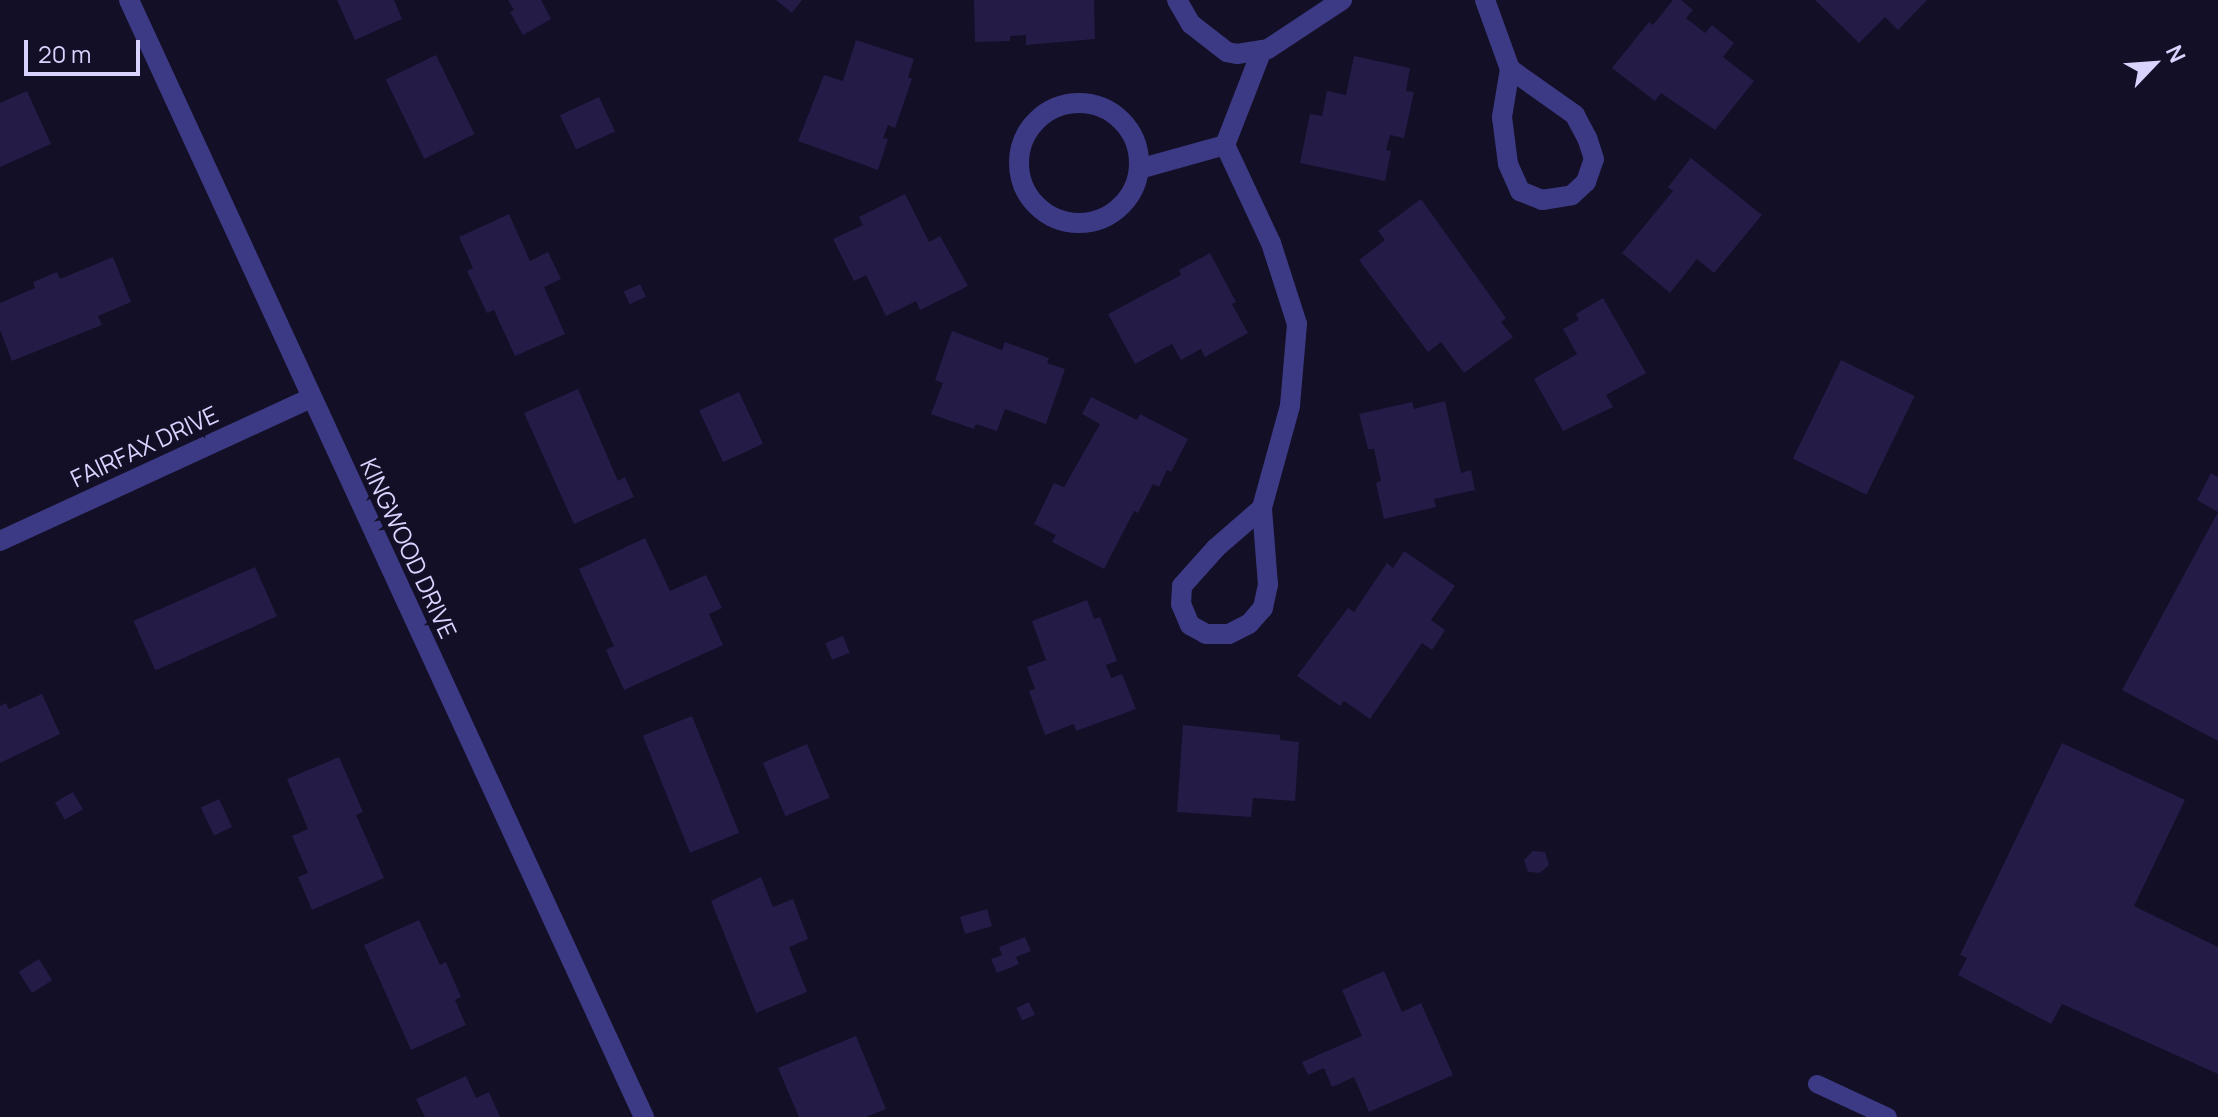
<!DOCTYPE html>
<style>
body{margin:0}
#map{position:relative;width:2218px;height:1117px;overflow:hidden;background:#130f26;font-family:Manrope,sans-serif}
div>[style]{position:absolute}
.building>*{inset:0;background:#241b47;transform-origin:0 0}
.service>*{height:18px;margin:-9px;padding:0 9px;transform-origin:9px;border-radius:9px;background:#3d3a85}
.minor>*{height:20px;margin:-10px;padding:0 10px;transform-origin:10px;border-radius:10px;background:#3d3a85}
.minor>.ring{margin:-10px;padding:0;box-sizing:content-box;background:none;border:20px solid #3d3a85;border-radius:50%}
span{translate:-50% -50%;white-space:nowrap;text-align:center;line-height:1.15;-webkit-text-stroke:8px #130f26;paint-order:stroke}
.street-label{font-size:24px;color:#d9d4ff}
.north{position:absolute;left:2114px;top:24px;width:80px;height:80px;-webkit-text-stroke:6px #130f26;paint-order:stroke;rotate:65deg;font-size:22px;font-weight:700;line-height:32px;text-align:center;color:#d9d4ff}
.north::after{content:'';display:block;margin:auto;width:28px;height:36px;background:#d9d4ff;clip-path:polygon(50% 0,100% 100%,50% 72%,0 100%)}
.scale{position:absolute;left:24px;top:40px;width:116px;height:36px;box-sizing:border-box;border:4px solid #d9d4ff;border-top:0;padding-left:10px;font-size:24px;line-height:28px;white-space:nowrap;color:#d9d4ff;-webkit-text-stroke:6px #130f26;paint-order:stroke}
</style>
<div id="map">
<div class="building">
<i style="clip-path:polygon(337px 0,394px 0,402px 19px,355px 40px)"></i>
<i style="clip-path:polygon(508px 0,541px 0,551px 19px,523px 35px,510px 12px,514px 10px)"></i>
<i style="clip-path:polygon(776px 0,802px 0,792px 13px)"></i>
<i style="clip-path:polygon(974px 0,1094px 0,1095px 39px,1026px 45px,1026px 35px,1010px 36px,1010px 41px,975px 42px)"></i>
<i style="clip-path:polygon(1673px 0,1681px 0,1693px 10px,1686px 18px,1705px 33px,1712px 25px,1734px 43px,1723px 57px,1754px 81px,1715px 130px,1661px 93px,1655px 101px,1612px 68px,1649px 22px,1653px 25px)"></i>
<i style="clip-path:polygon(1815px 0,1927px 0,1898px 30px,1885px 17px,1859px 43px)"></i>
<i style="clip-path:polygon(856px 40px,914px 59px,908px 77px,912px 79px,895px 128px,888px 125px,883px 138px,888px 139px,878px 170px,798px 141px,824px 75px,843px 81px)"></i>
<i style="left:436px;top:55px;width:88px;height:56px;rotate:64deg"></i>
<i style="clip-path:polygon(1354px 56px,1410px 68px,1406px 91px,1414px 92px,1404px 138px,1390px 135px,1386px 150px,1391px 151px,1385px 181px,1300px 163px,1310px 114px,1322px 116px,1327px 91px,1346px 95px)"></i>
<i style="clip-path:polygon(27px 91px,51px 144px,0 167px,0 103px)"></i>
<i style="left:599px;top:97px;width:38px;height:43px;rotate:65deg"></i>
<i style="clip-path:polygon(1691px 158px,1762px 215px,1714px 273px,1697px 259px,1670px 293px,1622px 253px,1673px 191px,1668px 187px)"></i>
<i style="clip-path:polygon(905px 194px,929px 242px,940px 236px,968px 286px,920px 310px,916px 301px,886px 316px,866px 275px,854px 281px,833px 239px,863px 225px,859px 217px)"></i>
<i style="clip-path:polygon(1421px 199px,1506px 318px,1501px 322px,1513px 337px,1464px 373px,1441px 342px,1428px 352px,1359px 260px,1385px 240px,1378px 231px)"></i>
<i style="clip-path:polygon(509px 214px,530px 261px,548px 252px,561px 279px,544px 287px,565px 334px,515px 356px,494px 310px,487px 313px,467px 271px,473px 268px,459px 237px)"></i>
<i style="clip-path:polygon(1210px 253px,1236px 302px,1232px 304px,1248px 333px,1205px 357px,1201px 349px,1181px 360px,1172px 344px,1135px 364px,1108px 314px,1181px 275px,1179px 270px)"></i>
<i style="clip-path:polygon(113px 257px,131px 302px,98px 316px,102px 325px,12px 361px,0 330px,0 303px,35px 288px,33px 282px,57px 272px,60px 279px)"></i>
<i style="left:640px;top:284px;width:14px;height:18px;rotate:65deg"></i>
<i style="clip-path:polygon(1603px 298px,1646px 373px,1606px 395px,1613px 407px,1563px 431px,1534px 379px,1577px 354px,1563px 329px,1579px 320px,1576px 314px)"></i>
<i style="clip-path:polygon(952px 331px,1002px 350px,1005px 342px,1049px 358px,1047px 363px,1065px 369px,1046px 424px,1005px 409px,997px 431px,976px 424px,974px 429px,931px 414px,943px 383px,935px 380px)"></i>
<i style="left:1841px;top:360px;width:82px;height:110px;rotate:26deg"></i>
<i style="clip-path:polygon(578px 389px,618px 481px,625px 477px,634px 497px,574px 524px,524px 413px)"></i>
<i style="left:739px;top:392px;width:57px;height:44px;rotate:65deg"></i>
<i style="clip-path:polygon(1091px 397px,1137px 420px,1140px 414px,1188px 439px,1171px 472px,1167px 470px,1159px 487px,1153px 484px,1138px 513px,1134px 511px,1104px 569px,1052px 542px,1056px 535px,1034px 524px,1054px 483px,1064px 487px,1100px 424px,1082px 414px)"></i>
<i style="clip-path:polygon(1445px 401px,1461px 473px,1471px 470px,1475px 490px,1434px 499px,1436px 507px,1384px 519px,1376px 483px,1381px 481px,1374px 449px,1368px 449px,1359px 414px,1412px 402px,1414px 409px)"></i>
<i style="clip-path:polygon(2211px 473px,2218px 477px,2218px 741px,2122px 690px,2218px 512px,2197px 500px)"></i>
<i style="clip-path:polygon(645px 538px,670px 591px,706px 575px,722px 608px,709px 614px,723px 645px,624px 690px,606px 650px,614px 646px,579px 569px)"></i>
<i style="clip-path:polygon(1404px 551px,1455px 586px,1431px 620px,1445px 630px,1432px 650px,1422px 643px,1370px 719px,1344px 701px,1340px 706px,1297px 676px,1348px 608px,1354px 612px,1387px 563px,1393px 568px)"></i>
<i style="left:255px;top:567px;width:54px;height:133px;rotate:66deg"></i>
<i style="clip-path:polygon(1087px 600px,1094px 619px,1100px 617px,1117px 661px,1106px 665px,1111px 678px,1122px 674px,1136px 709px,1076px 731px,1074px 724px,1045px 735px,1029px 691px,1035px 689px,1027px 667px,1046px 660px,1032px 621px)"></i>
<i style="left:843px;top:636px;width:18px;height:19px;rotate:68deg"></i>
<i style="clip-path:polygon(42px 694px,60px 734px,0 763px,0 706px,6px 703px,9px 709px)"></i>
<i style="left:692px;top:716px;width:126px;height:53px;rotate:68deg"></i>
<i style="clip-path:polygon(1183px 725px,1280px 735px,1280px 740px,1299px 742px,1295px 801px,1253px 798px,1251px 817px,1177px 812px)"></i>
<i style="clip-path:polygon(2062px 743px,2185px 800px,2134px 906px,2218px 947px,2218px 1074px,2062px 1004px,2051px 1024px,1958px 975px,1967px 958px,1960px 955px)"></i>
<i style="left:807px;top:744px;width:58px;height:48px;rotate:67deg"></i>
<i style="clip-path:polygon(339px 757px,363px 812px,356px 815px,384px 878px,312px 910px,298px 877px,308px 873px,292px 836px,308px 829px,287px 779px)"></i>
<i style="left:73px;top:792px;width:20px;height:21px;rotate:60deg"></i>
<i style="left:219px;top:799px;width:31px;height:20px;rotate:65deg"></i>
<i style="clip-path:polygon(1533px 851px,1545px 852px,1549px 865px,1540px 873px,1528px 872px,1524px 860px)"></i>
<i style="clip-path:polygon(761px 877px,773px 907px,793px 899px,808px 939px,789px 947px,807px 992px,756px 1013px,711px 901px)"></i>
<i style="left:987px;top:909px;width:18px;height:28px;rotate:74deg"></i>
<i style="clip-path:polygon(419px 920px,440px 965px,446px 962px,461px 997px,455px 1000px,466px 1025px,411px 1050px,364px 945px)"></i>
<i style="clip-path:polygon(1025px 937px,1031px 951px,1016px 957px,1019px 964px,997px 973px,991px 959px,1002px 955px,999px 947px)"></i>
<i style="left:39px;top:959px;width:25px;height:24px;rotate:58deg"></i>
<i style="clip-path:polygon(1384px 971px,1402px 1012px,1421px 1003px,1453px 1075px,1369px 1112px,1354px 1077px,1332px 1087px,1324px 1068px,1308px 1075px,1302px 1062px,1362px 1036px,1342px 990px)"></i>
<i style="left:1029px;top:1002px;width:14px;height:14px;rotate:65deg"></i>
<i style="clip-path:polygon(856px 1036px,886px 1109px,866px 1117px,799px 1117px,778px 1068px)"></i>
<i style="clip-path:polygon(466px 1076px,476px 1098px,489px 1092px,500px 1117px,425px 1117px,416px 1099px)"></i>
</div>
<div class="service">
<i style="left:1817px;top:1084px;width:78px;rotate:24.9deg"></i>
</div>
<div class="minor">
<i style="left:129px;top:0;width:1230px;rotate:65.25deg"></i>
<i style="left:1177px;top:0;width:28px;rotate:60deg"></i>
<i style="left:1191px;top:24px;width:46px;rotate:37.9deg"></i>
<i style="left:1227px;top:52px;width:10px;rotate:11deg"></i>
<i style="left:1237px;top:54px;width:31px;rotate:-9deg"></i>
<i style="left:1268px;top:49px;width:89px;rotate:-33.5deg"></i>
<i style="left:1485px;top:0;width:73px;rotate:70.1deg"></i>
<i style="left:1510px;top:69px;width:49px;rotate:99.5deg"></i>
<i style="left:1502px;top:117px;width:47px;rotate:82.7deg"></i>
<i style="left:1508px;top:164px;width:30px;rotate:66deg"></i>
<i style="left:1520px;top:191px;width:24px;rotate:22deg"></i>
<i style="left:1542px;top:200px;width:30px;rotate:-9deg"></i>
<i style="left:1572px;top:195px;width:19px;rotate:-43deg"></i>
<i style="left:1586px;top:182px;width:24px;rotate:-71deg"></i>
<i style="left:1594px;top:159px;width:22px;rotate:-108deg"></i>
<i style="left:1587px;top:138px;width:26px;rotate:-118deg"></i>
<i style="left:1575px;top:115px;width:80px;rotate:-144.7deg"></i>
<i style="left:1262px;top:50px;width:102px;rotate:111.3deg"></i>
<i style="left:1225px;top:145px;width:108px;rotate:64.9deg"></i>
<i style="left:1271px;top:243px;width:85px;rotate:72.2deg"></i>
<i style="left:1297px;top:324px;width:82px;rotate:94.9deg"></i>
<i style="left:1290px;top:406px;width:106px;rotate:105.4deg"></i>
<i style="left:1262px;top:508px;width:61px;rotate:139deg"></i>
<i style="left:1216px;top:548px;width:51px;rotate:131.8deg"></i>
<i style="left:1182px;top:586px;width:18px;rotate:93deg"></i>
<i style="left:1181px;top:604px;width:23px;rotate:67deg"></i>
<i style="left:1190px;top:625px;width:18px;rotate:29deg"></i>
<i style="left:1206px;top:634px;width:23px"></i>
<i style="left:1229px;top:634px;width:22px;rotate:-27deg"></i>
<i style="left:1249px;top:624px;width:21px;rotate:-49deg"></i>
<i style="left:1263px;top:608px;width:24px;rotate:-78deg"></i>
<i style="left:1268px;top:585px;width:77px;rotate:-94.5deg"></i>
<i class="ring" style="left:1019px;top:103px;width:100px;height:100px"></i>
<i style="left:1139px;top:169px;width:89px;rotate:-15.6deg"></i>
<i style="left:0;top:541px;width:342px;rotate:-24.7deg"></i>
</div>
<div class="street-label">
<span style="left:144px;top:446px;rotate:-25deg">FAIRFAX DRIVE</span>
<span style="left:409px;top:548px;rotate:65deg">KINGWOOD DRIVE</span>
</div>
<div class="north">N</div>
<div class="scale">20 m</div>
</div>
